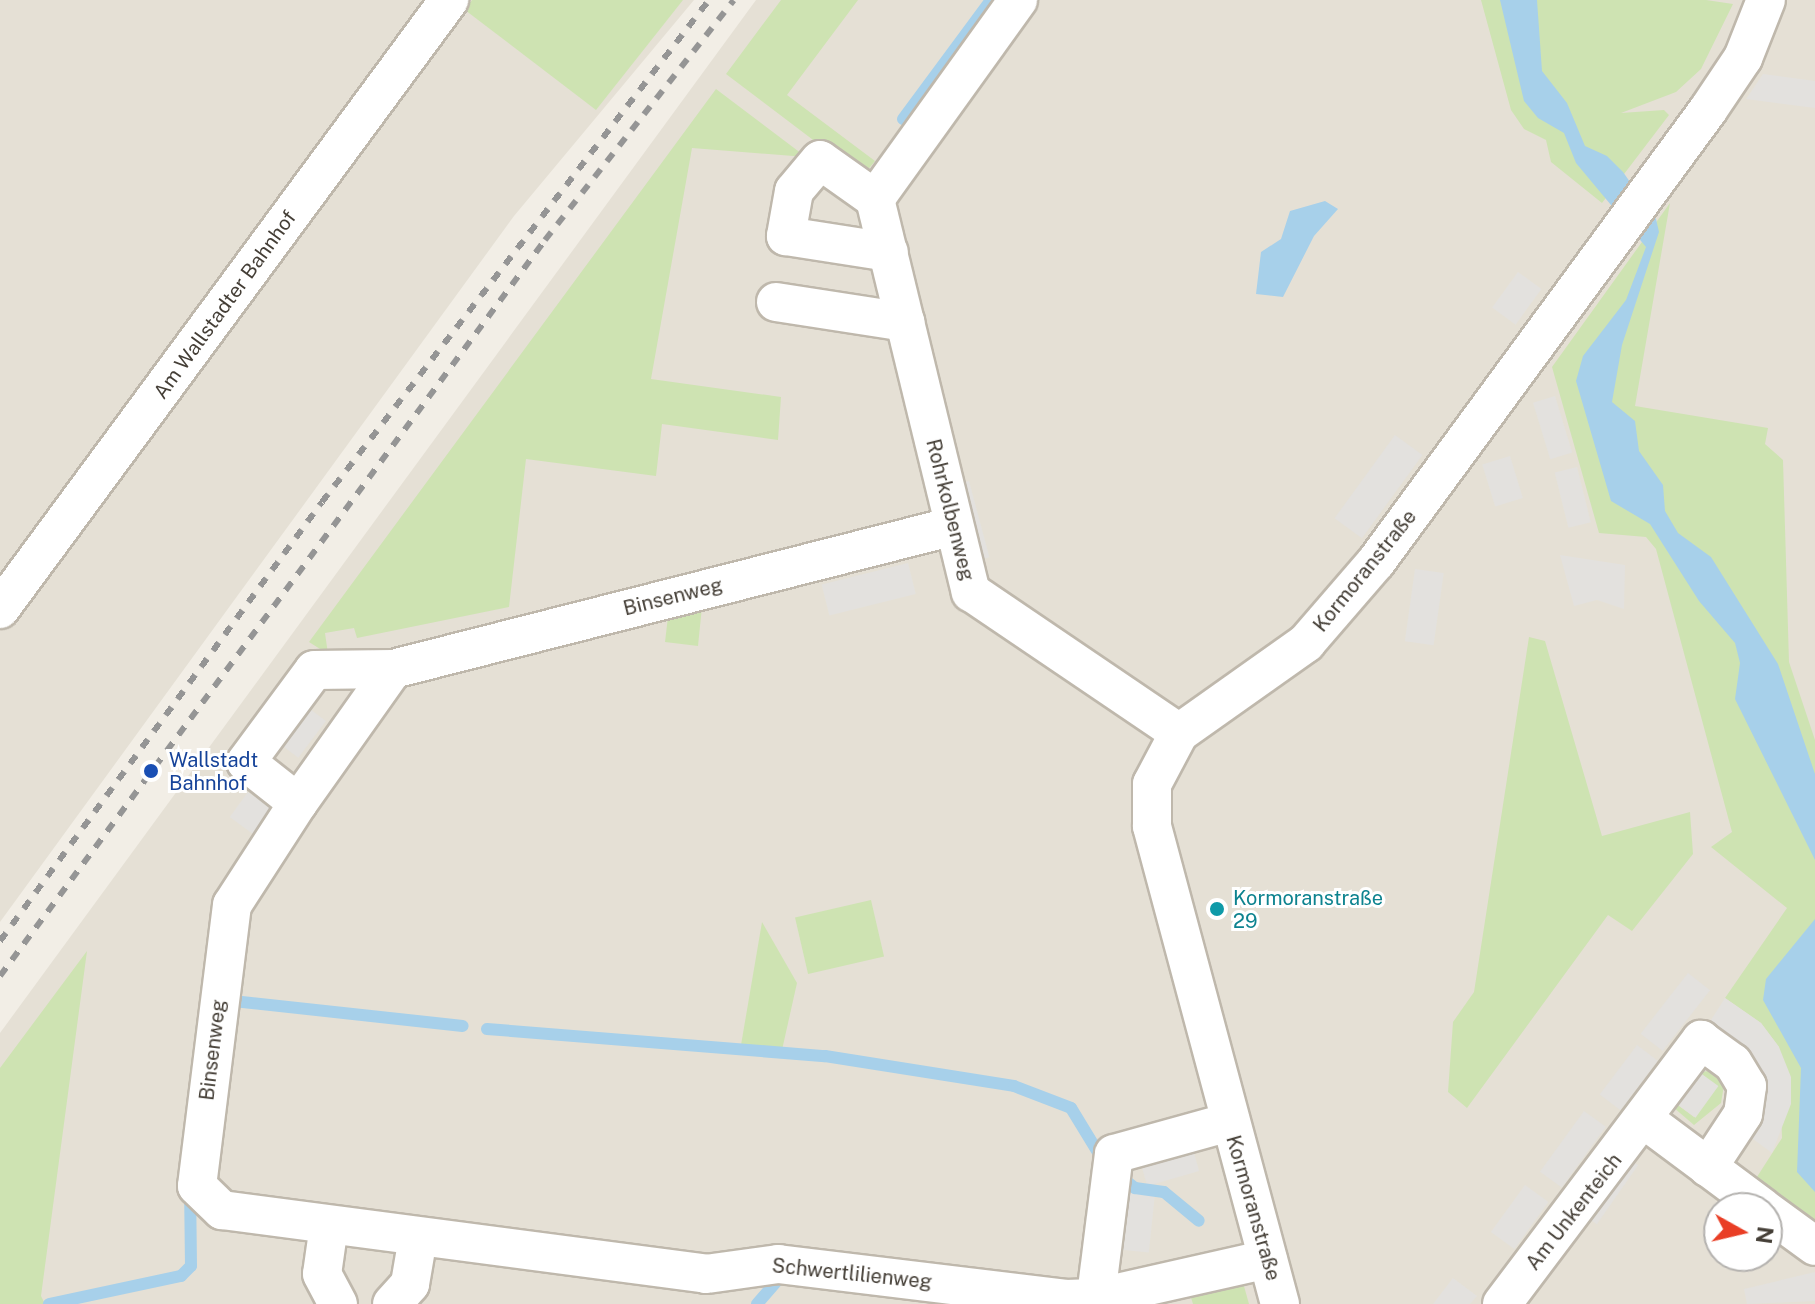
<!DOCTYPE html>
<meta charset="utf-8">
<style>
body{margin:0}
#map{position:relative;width:1815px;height:1304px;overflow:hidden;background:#f2eee6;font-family:"Public Sans",sans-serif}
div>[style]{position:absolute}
.residential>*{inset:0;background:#e5e0d5}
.green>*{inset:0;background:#cee3b2;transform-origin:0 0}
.parking>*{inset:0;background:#e3e1de;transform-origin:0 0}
.water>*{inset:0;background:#a7d0ea}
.stream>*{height:12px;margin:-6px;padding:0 6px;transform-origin:6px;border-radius:6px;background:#a7d0ea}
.roads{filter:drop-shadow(2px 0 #bfb8ac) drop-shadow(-2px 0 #bfb8ac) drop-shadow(0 2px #bfb8ac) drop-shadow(0 -2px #bfb8ac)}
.street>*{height:38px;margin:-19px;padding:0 19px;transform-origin:19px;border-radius:19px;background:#fff}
.rail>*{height:6px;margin-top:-3px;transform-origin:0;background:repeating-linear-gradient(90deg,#959595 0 10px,transparent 0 20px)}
.dots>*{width:22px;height:22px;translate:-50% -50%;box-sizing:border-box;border:4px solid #fff;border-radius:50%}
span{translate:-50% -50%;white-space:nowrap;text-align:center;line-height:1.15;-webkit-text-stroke:6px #fff;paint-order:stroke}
.street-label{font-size:20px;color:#443e36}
.transit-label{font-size:20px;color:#164399}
.left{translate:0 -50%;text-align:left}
.culture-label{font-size:20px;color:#0d838f}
.north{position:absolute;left:1703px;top:1192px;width:80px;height:80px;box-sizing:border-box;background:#fff;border:2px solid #b4b2af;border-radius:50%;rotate:98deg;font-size:22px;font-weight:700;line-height:32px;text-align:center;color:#443e36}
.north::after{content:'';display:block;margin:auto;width:28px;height:36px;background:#e93e25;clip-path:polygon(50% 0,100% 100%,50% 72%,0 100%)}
</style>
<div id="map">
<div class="residential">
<i style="clip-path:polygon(0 0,694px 0,514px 216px,0 922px)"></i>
<i style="clip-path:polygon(evenodd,756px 0,1815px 0,1815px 1304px,0 1304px,0 1033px,756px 0,1719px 1208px,1767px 1208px,1767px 1256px,1719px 1256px,1719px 1208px)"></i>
</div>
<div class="green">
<i style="clip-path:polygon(472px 0,683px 0,596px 110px,465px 10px)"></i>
<i style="clip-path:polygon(781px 0,858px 0,787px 95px,875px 161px,862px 177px,726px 74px)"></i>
<i style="clip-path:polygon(1481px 0,1706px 0,1733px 4px,1701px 69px,1676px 92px,1621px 113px,1664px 110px,1669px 115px,1602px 203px,1551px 162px,1546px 140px,1524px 129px,1511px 110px)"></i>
<i style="clip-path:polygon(716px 89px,806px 157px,692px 148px,651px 379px,781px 397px,778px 440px,662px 424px,656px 476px,526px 459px,509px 607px,357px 638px,354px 628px,325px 633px,328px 654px,309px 642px)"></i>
<i style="clip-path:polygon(1670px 203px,1635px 406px,1768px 428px,1765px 444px,1783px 460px,1789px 662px,1815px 740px,1815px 1226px,1755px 1180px,1782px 1138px,1779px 1047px,1761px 1023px,1725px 998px,1787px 908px,1711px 847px,1732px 832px,1656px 549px,1646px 537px,1599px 533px,1552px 367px)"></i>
<i style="clip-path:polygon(703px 597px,698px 646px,665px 642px,669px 608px)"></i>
<i style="clip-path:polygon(1529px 637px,1545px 641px,1602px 836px,1690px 812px,1693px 854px,1632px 931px,1608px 915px,1467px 1108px,1448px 1092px,1453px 1022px,1474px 992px)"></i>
<i style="left:871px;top:900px;width:58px;height:78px;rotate:77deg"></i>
<i style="clip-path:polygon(762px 922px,797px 983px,782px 1050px,741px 1045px)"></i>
<i style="clip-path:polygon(87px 951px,41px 1296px,45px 1304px,0 1304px,0 1068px)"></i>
<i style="clip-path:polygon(1710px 1071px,1724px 1085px,1721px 1103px,1694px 1125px,1673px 1107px,1675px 1103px,1694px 1117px,1717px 1087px,1699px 1072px)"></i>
<i style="clip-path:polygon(1240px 1272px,1249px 1304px,1193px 1304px,1188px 1288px)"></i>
</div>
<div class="parking">
<i style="clip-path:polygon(1763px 74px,1815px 81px,1815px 108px,1746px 99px)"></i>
<i style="left:1518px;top:272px;width:29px;height:44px;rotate:36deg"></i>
<i style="left:1555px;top:396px;width:59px;height:23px;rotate:73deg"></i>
<i style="left:1395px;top:435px;width:34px;height:103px;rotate:36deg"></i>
<i style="left:1510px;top:456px;width:44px;height:29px;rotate:73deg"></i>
<i style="left:1577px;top:467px;width:57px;height:23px;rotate:76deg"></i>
<i style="left:969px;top:481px;width:79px;height:12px;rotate:75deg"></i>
<i style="clip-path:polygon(1560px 555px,1625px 565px,1624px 609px,1597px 600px,1574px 606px)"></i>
<i style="left:908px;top:563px;width:32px;height:89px;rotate:76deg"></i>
<i style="left:1415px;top:569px;width:29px;height:73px;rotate:8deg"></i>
<i style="left:306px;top:706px;width:25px;height:46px;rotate:37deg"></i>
<i style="left:248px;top:792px;width:32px;height:31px;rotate:36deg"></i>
<i style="left:1688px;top:973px;width:28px;height:77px;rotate:38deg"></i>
<i style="clip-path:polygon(1725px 998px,1761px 1023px,1779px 1047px,1791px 1077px,1791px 1104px,1772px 1153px,1749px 1136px,1763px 1082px,1757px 1062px,1711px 1020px)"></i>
<i style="left:1637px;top:1045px;width:26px;height:62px;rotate:37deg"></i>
<i style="left:1699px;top:1072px;width:24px;height:39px;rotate:36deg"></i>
<i style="left:1584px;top:1111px;width:27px;height:75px;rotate:36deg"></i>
<i style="left:1192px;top:1146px;width:26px;height:54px;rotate:74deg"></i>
<i style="left:1625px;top:1156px;width:16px;height:72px;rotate:35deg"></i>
<i style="left:1525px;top:1185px;width:29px;height:58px;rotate:36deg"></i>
<i style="left:1127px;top:1192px;width:28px;height:58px;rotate:6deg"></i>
<i style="clip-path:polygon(1815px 1272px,1815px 1301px,1747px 1304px,1744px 1289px)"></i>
<i style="clip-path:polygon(1453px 1278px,1477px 1296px,1470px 1304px,1433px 1304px)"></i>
</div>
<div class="water">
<i style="clip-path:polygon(1500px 0,1537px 0,1542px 71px,1567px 103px,1585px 146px,1607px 156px,1623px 172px,1656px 219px,1659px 232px,1622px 345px,1612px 402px,1635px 421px,1639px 451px,1663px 485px,1665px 511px,1678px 533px,1711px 557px,1778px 664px,1815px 774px,1815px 860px,1735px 699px,1740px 663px,1735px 643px,1699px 601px,1650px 524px,1611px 501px,1576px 381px,1583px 356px,1626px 300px,1646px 247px,1576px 163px,1564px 133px,1538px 118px,1524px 101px)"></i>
<i style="clip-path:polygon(1325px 201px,1338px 209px,1314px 236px,1283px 297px,1256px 294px,1261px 252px,1281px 239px,1290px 211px)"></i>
<i style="clip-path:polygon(1815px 919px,1815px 1192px,1797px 1172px,1801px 1068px,1763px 1000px,1766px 979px)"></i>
</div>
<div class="stream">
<i style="left:903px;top:119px;width:148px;rotate:-53.5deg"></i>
<i style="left:224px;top:1000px;width:240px;rotate:6.2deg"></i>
<i style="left:487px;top:1029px;width:339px;rotate:4.6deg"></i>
<i style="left:825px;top:1056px;width:191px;rotate:9deg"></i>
<i style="left:1014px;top:1086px;width:61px;rotate:21.1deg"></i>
<i style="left:1071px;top:1108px;width:63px;rotate:58.6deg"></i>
<i style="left:1117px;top:1174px;width:23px;rotate:38deg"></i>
<i style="left:1135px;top:1188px;width:29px;rotate:8deg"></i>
<i style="left:1164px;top:1192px;width:45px;rotate:39.6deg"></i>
<i style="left:49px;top:1304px;width:135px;rotate:-12deg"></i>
<i style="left:181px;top:1276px;width:14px;rotate:-45deg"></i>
<i style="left:191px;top:1266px;width:77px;rotate:-90.7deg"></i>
<i style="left:757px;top:1304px;width:29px;rotate:-49deg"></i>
</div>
<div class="roads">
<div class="street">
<i style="left:1018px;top:0;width:245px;rotate:125.7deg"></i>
<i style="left:875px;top:199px;width:405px;rotate:76.3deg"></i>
<i style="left:971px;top:592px;width:251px;rotate:34.1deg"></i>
<i style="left:875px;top:199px;width:67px;rotate:-144.7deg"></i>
<i style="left:820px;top:160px;width:40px;rotate:130deg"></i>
<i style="left:794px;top:191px;width:46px;rotate:100.1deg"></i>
<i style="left:786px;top:236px;width:104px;rotate:8.8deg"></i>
<i style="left:776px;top:302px;width:131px;rotate:8.8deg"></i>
<i style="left:0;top:609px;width:757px;rotate:-53.6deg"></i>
<i style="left:393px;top:669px;width:164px;rotate:125.3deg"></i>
<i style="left:298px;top:803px;width:66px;rotate:-141.7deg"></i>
<i style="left:246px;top:762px;width:114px;rotate:-53.5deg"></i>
<i style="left:314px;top:670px;width:79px;rotate:-0.7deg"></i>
<i style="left:393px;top:669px;width:579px;rotate:-14.3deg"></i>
<i style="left:298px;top:803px;width:121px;rotate:122.9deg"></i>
<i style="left:232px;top:905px;width:283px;rotate:97.1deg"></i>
<i style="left:197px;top:1186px;width:35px;rotate:44deg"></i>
<i style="left:222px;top:1210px;width:488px;rotate:7.5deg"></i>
<i style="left:706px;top:1274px;width:73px;rotate:-7.9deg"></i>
<i style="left:778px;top:1264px;width:290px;rotate:6.9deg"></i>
<i style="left:1066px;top:1299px;width:29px;rotate:-2deg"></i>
<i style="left:1095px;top:1298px;width:177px;rotate:-12.7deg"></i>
<i style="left:1645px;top:1120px;width:147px;rotate:36.7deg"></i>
<i style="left:1767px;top:1211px;width:59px;rotate:36.1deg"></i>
<i style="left:329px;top:1225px;width:49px;rotate:98.1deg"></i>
<i style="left:322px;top:1274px;width:34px;rotate:62deg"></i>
<i style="left:392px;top:1304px;width:27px;rotate:-48deg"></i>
<i style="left:410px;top:1284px;width:48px;rotate:-80.3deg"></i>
<i style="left:1095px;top:1304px;width:151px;rotate:-82.8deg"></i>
<i style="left:1114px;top:1154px;width:119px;rotate:-15.5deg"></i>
<i style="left:1280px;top:1304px;width:495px;rotate:-105deg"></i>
<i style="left:1152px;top:826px;width:42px;rotate:-90deg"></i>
<i style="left:1152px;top:784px;width:58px;rotate:-62.1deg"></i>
<i style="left:1179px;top:733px;width:156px;rotate:-35.3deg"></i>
<i style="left:1306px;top:643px;width:107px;rotate:-49.2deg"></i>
<i style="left:1376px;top:562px;width:561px;rotate:-53.7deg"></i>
<i style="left:1708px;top:110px;width:63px;rotate:-56.1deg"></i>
<i style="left:1743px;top:58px;width:62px;rotate:-68.4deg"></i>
<i style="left:1502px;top:1304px;width:331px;rotate:-53deg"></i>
<i style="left:1701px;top:1040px;width:39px;rotate:36deg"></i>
<i style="left:1733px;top:1063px;width:27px;rotate:59deg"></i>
<i style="left:1747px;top:1086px;width:28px;rotate:98deg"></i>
<i style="left:1743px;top:1114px;width:64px;rotate:123.4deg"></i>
</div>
</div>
<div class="rail">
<i style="left:0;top:941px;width:544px;rotate:-53.74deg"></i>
<i style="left:322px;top:502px;width:634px;rotate:-52.37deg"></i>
<i style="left:0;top:976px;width:916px;rotate:-53.48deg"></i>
<i style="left:545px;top:240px;width:305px;rotate:-51.8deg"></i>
</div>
<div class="dots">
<i style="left:151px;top:771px;background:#1a4fb4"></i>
<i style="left:1217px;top:909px;background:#0f9aa8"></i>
</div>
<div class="street-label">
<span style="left:225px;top:305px;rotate:-54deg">Am Wallstadter Bahnhof</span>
<span style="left:950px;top:510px;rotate:76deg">Rohrkolbenweg</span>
<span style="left:1365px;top:571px;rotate:-51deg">Kormoranstraße</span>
<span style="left:673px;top:597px;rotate:-14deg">Binsenweg</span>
<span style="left:213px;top:1050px;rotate:-83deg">Binsenweg</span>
<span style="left:1253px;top:1208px;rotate:74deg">Kormoranstraße</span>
<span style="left:1574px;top:1212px;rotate:-52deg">Am Unkenteich</span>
<span style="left:852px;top:1274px;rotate:6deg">Schwertlilienweg</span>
</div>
<div class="transit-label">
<span class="left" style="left:169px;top:772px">Wallstadt<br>Bahnhof</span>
</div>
<div class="culture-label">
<span class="left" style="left:1233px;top:910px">Kormoranstraße<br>29</span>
</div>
<div class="north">N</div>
</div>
